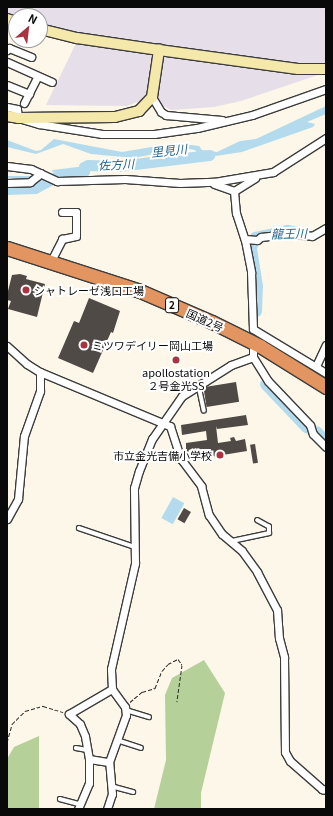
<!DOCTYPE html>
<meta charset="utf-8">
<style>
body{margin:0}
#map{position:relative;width:333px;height:816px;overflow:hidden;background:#fcf7e8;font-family:Georgia,"Noto Sans JP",serif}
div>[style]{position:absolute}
.industrial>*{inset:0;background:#e6dee8}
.forest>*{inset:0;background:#b5d099}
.water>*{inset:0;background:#b3dbed;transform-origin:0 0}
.stream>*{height:2px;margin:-1px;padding:0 1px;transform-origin:1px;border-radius:1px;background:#b3dbed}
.river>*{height:11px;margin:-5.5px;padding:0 5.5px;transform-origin:5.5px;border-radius:5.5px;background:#b3dbed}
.building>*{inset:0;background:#504a47;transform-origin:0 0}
.path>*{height:1px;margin-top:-0.5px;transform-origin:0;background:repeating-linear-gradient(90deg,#2b2b2b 0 4px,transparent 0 6px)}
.roads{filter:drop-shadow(1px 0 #3c3c3c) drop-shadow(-1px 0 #3c3c3c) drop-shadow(0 1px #3c3c3c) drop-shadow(0 -1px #3c3c3c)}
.lane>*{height:3.5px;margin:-1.75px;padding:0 1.75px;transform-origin:1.75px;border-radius:1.75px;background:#fff}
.street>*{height:7px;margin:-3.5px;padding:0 3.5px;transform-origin:3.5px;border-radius:3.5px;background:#fff}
.secondary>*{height:10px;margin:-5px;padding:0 5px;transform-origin:5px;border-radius:5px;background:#f5e8ab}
.highway>*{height:13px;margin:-6.5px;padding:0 6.5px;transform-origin:6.5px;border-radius:6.5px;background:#e29561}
.dots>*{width:11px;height:11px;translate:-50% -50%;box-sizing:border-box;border:2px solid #fff;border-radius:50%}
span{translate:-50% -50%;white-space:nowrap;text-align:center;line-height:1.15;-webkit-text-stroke:4px #fff;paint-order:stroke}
.shield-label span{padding:1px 3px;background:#fff;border:1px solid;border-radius:3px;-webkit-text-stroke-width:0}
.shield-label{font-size:10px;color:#090909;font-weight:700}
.poi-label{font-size:11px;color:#090909}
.left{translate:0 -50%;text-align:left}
.right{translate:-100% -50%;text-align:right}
.street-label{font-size:11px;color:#090909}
.water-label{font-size:12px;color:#24638a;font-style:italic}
.frame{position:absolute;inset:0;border:8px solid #090909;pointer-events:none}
.north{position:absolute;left:8px;top:8px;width:40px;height:40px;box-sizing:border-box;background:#fff;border:1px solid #9d9d9d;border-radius:50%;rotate:28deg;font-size:11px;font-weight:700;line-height:16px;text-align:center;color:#090909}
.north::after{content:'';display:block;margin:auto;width:14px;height:18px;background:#a73440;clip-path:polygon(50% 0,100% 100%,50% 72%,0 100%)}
</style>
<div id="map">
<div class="industrial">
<i style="clip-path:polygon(7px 7px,319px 7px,326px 9px,326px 60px,321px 74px,241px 101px,214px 107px,171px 110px,162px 105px,156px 94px,146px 93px,140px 101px,127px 106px,46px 105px,81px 33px,40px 24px,40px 16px,16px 17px,7px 15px)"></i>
</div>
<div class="forest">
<i style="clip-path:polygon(204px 660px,225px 693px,201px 793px,201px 809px,154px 809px,166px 760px,165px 695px,172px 678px)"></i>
<i style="clip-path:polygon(39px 736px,39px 809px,7px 809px,7px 759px,14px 747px)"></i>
</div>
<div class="water">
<i style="clip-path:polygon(326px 106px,326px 114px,307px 122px,315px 124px,313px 127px,242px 152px,202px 158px,195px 150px,184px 148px,134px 158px,91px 154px,63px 144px,36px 154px,7px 147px,7px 140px,36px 151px,41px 150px,54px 139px,122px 152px,175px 143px,199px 146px,202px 150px,217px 152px,240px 141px,256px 139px)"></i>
<i style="left:173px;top:497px;width:13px;height:24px;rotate:29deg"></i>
</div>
<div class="stream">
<i style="left:53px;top:171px;width:31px;rotate:-7deg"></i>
<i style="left:7px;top:177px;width:23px"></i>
</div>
<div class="river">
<i style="left:7px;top:189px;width:28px;rotate:-2deg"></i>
<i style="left:35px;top:188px;width:27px;rotate:-28deg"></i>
<i style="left:59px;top:175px;width:22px;rotate:-5deg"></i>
<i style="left:81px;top:173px;width:4px;rotate:-34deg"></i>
<i style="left:84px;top:171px;width:4px;rotate:-90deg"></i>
<i style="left:84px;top:167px;width:4px;rotate:-27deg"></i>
<i style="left:88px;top:165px;width:30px;rotate:2deg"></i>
<i style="left:118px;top:166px;width:92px;rotate:-6.9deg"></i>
<i style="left:256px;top:311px;width:25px;rotate:-88deg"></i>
<i style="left:257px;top:286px;width:39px;rotate:-99deg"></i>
<i style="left:251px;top:247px;width:11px;rotate:-68deg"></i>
<i style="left:255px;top:237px;width:33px;rotate:-12deg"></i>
<i style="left:287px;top:230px;width:16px;rotate:11deg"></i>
<i style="left:265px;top:384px;width:59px;rotate:46.4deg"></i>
<i style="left:306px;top:427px;width:12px;rotate:24deg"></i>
<i style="left:317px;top:432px;width:13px;rotate:45deg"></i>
</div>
<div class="building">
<i style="clip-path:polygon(20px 274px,27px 276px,26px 279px,45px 284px,37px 317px,8px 309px,11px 301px,7px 300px,7px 295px,12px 275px)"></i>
<i style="clip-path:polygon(89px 298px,120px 311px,113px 333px,111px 332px,93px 373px,58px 358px,74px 321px,79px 323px)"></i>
<i style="left:236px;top:382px;width:20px;height:33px;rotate:81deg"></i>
<i style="clip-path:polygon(246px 415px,248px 425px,217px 429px,216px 426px,218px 443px,231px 441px,230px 438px,234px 437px,236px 441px,245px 439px,247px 451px,186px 461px,186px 443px,207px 440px,206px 431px,182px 435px,181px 425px)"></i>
<i style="left:255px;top:444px;width:19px;height:5px;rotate:81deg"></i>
<i style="left:184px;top:508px;width:8px;height:13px;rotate:30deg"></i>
</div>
<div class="path">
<i style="left:130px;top:702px;width:16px;rotate:-40deg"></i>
<i style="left:142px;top:692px;width:14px;rotate:-17deg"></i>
<i style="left:155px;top:688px;width:18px;rotate:-68deg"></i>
<i style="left:162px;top:671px;width:9px;rotate:-49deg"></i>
<i style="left:168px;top:664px;width:11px;rotate:-27deg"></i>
<i style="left:178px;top:659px;width:7px;rotate:56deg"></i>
<i style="left:182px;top:665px;width:37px;rotate:98deg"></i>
<i style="left:7px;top:742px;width:19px;rotate:-74deg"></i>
<i style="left:12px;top:724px;width:18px;rotate:-45deg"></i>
<i style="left:25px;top:711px;width:19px;rotate:-16deg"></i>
<i style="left:43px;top:706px;width:21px;rotate:17deg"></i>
</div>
<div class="roads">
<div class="lane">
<i style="left:199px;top:386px;width:25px;rotate:78deg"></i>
<i style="left:79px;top:528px;width:59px;rotate:18.7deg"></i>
<i style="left:232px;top:541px;width:38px;rotate:-12deg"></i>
<i style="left:269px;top:533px;width:6px;rotate:-90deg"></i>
<i style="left:269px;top:527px;width:13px;rotate:-151deg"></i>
<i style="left:126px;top:710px;width:24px;rotate:17deg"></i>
<i style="left:117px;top:740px;width:25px;rotate:18deg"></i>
<i style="left:76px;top:748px;width:11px;rotate:10deg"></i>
<i style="left:111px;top:786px;width:23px;rotate:15deg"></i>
<i style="left:60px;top:799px;width:20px;rotate:15deg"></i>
</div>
<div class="street">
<i style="left:7px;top:50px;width:3px;rotate:-45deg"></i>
<i style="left:9px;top:48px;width:24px;rotate:22deg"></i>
<i style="left:7px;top:62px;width:49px;rotate:24deg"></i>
<i style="left:7px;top:85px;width:24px;rotate:22deg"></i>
<i style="left:152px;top:97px;width:17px;rotate:59deg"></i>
<i style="left:161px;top:112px;width:6px;rotate:31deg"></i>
<i style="left:166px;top:115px;width:56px;rotate:5.1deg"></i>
<i style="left:24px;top:103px;width:30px;rotate:-63deg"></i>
<i style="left:7px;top:107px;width:10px;rotate:11deg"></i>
<i style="left:17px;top:109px;width:9px;rotate:84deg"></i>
<i style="left:18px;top:118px;width:22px;rotate:16deg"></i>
<i style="left:39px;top:124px;width:64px;rotate:9deg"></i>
<i style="left:102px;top:134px;width:52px"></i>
<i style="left:154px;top:134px;width:43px;rotate:-7.9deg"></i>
<i style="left:197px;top:128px;width:57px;rotate:-13.3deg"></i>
<i style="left:252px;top:115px;width:78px;rotate:-19.4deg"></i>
<i style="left:7px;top:166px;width:24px;rotate:7deg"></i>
<i style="left:31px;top:169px;width:29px;rotate:25deg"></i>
<i style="left:57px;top:181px;width:68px;rotate:-1.7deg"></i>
<i style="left:125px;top:179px;width:55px;rotate:4.2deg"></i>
<i style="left:180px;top:183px;width:34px;rotate:-2deg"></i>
<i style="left:214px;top:182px;width:60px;rotate:-9.6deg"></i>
<i style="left:273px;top:172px;width:63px;rotate:-32.7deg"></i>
<i style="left:255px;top:178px;width:25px;rotate:148deg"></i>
<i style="left:234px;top:191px;width:22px;rotate:85deg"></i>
<i style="left:236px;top:213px;width:28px;rotate:72deg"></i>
<i style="left:245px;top:240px;width:33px;rotate:79deg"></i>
<i style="left:251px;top:272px;width:57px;rotate:88deg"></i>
<i style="left:253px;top:329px;width:85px;rotate:31.1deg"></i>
<i style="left:7px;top:183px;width:23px;rotate:-2deg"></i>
<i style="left:30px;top:182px;width:14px;rotate:-39deg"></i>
<i style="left:214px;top:184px;width:21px;rotate:19deg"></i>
<i style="left:245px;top:239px;width:12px;rotate:5deg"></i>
<i style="left:257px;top:240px;width:5px;rotate:-37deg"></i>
<i style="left:261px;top:237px;width:25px;rotate:-7deg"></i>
<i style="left:286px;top:234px;width:26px;rotate:4deg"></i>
<i style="left:312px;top:236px;width:16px;rotate:-30deg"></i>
<i style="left:51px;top:261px;width:25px;rotate:-63deg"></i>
<i style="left:62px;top:239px;width:14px;rotate:-12deg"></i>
<i style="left:76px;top:236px;width:24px;rotate:-90deg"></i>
<i style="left:76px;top:212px;width:14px;rotate:180deg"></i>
<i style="left:7px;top:346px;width:27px;rotate:42deg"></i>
<i style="left:27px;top:364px;width:15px;rotate:32deg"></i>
<i style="left:40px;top:372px;width:141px;rotate:22.6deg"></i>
<i style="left:170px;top:426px;width:35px;rotate:72deg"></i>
<i style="left:181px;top:459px;width:34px;rotate:53deg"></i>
<i style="left:201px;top:486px;width:30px;rotate:75deg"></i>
<i style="left:209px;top:515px;width:23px;rotate:56deg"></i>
<i style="left:222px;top:534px;width:26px;rotate:40deg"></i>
<i style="left:242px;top:551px;width:26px;rotate:54deg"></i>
<i style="left:257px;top:572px;width:43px;rotate:62.2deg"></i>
<i style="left:277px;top:610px;width:28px;rotate:86deg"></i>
<i style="left:279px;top:638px;width:20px;rotate:75deg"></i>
<i style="left:284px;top:657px;width:95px;rotate:89.4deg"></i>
<i style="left:285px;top:752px;width:10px;rotate:61deg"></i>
<i style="left:290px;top:761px;width:43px;rotate:41.2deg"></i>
<i style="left:322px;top:789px;width:4px;rotate:14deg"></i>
<i style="left:253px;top:349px;width:8px;rotate:90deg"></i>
<i style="left:253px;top:357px;width:28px;rotate:58deg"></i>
<i style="left:268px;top:381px;width:61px;rotate:46.3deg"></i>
<i style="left:310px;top:425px;width:9px;rotate:72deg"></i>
<i style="left:313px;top:434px;width:18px;rotate:45deg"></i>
<i style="left:316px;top:366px;width:23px;rotate:-65deg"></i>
<i style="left:7px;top:519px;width:23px;rotate:-61deg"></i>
<i style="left:18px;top:499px;width:63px;rotate:-84.6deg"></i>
<i style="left:24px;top:436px;width:48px;rotate:-70.4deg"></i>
<i style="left:40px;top:391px;width:19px;rotate:-90deg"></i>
<i style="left:89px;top:759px;width:20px;rotate:9deg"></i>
<i style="left:78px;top:809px;width:28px;rotate:-67deg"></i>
<i style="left:89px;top:783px;width:24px;rotate:-90deg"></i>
<i style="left:89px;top:759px;width:23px;rotate:-100deg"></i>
<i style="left:85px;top:736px;width:13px;rotate:-113deg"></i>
<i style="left:80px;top:724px;width:15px;rotate:-138deg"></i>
<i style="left:69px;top:714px;width:50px;rotate:-30.2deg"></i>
<i style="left:107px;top:809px;width:16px;rotate:-72deg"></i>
<i style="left:112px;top:794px;width:32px;rotate:-95deg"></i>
<i style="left:109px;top:762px;width:50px;rotate:-70.1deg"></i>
<i style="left:126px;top:715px;width:8px;rotate:-97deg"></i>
<i style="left:125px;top:707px;width:22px;rotate:-126deg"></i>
<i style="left:112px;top:689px;width:20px;rotate:-93deg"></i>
<i style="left:111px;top:669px;width:109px;rotate:-77.2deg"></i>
<i style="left:135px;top:563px;width:75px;rotate:-90.8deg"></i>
<i style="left:134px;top:488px;width:18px;rotate:-74deg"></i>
<i style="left:139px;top:471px;width:35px;rotate:-68deg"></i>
<i style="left:152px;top:439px;width:52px;rotate:-55.1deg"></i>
<i style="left:182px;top:396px;width:58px;rotate:-32.3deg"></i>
<i style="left:231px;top:365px;width:23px;rotate:-20deg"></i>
</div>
<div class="secondary">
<i style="left:7px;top:19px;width:9px;rotate:18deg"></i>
<i style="left:40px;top:29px;width:38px;rotate:14deg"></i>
<i style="left:77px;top:38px;width:83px;rotate:8.3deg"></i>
<i style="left:159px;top:50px;width:140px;rotate:7.8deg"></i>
<i style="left:298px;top:69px;width:28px"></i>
<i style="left:7px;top:116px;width:11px;rotate:10deg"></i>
<i style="left:18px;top:118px;width:97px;rotate:-0.6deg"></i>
<i style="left:115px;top:117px;width:25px;rotate:-14deg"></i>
<i style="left:139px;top:111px;width:19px;rotate:-47deg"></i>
<i style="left:152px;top:97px;width:48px;rotate:-81.5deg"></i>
</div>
<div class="highway">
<i style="left:7px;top:248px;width:140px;rotate:17.9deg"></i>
<i style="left:140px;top:291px;width:78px;rotate:23.3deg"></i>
<i style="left:212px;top:322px;width:54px;rotate:26.6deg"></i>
<i style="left:260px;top:346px;width:78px;rotate:31.8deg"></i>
</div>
</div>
<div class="dots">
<i style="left:26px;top:290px;background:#a73440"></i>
<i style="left:84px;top:345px;background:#a73440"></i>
<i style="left:176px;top:360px;background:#a73440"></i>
<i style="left:220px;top:455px;background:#a73440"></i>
</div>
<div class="shield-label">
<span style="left:172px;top:305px">2</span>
</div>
<div class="poi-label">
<span class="left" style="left:34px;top:290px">シャトレーゼ浅口工場</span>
<span class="left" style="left:92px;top:345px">ミツワデイリー岡山工場</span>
<span style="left:176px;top:379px">apollostation<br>２号金光SS</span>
<span class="right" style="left:212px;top:455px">市立金光吉備小学校</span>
</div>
<div class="street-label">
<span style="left:205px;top:320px;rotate:24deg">国道2号</span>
</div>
<div class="water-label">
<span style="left:169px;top:150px;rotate:-6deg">里見川</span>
<span style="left:116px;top:164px;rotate:-3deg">佐方川</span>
<span style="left:289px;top:233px;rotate:-1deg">龍王川</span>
</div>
<div class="frame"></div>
<div class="north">N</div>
</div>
